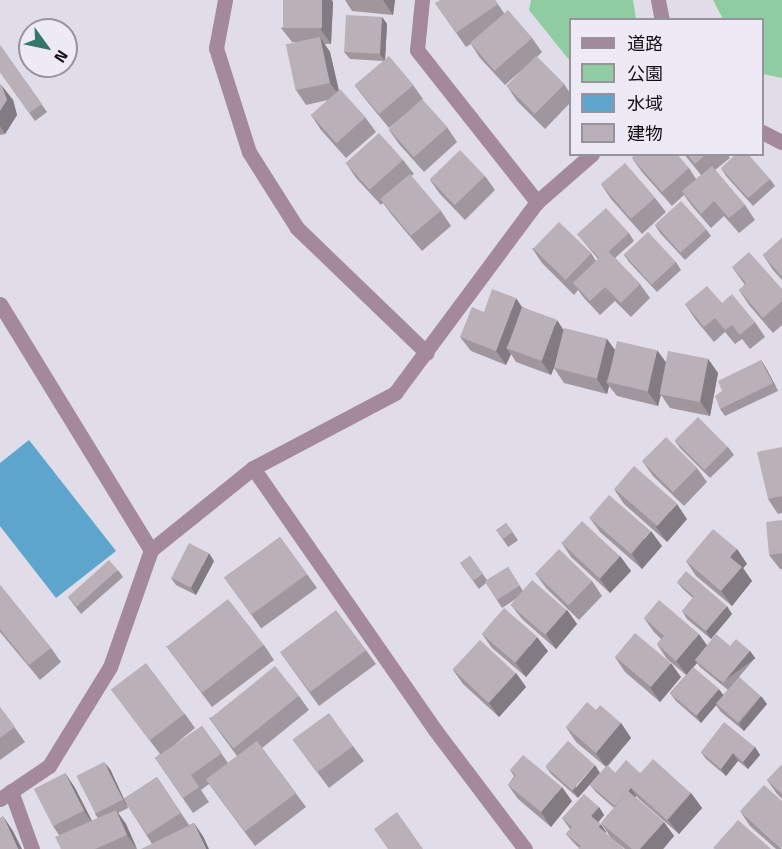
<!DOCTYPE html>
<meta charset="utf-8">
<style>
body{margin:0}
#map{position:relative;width:782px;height:849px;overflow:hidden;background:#e0dde8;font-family:"Titillium Web","Noto Sans JP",sans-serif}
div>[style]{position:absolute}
.green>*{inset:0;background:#8fcca1}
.water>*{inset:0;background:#5da5cc}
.minor>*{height:15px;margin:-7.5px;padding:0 7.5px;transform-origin:7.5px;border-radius:7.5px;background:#a4899b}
.wall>*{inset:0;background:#a0979e;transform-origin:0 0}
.shaded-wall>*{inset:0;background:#827b81;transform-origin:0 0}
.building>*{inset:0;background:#bab0b8;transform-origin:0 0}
span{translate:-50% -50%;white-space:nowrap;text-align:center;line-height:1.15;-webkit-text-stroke:4.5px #eeeaf5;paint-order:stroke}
.legend{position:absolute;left:569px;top:18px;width:195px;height:138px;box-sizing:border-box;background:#eeeaf5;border:2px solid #96939b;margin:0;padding:8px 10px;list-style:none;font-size:18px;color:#121014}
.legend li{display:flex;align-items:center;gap:12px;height:30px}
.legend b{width:30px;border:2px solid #96939b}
.north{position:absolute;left:18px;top:18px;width:60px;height:60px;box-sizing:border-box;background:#eeeaf5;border:2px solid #96939b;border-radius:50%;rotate:123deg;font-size:16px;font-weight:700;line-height:24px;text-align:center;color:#121014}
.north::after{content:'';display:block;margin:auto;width:21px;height:27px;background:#33776b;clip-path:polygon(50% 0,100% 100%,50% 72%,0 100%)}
</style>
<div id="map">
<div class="green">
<i style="clip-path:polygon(531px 0,633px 0,636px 19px,570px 20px,570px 61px,529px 10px)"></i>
<i style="clip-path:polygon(713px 0,782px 0,782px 78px,763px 74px,762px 20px,723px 19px)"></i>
</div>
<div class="water">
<i style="clip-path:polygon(29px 440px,116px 551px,56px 598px,0 526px,0 463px)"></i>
</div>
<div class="minor">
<i style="left:225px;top:0;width:49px;rotate:100.6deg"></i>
<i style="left:216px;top:48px;width:109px;rotate:72.4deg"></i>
<i style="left:249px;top:152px;width:90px;rotate:57.7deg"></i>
<i style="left:297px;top:228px;width:180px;rotate:43.9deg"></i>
<i style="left:422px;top:0;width:50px;rotate:95.7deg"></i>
<i style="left:417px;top:50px;width:194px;rotate:51.7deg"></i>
<i style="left:658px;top:0;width:20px;rotate:79deg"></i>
<i style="left:762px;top:132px;width:22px;rotate:27deg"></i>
<i style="left:0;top:304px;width:289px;rotate:58.5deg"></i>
<i style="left:253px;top:468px;width:319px;rotate:55.2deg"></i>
<i style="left:435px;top:730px;width:149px;rotate:52.9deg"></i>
<i style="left:11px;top:791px;width:62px;rotate:70.1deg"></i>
<i style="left:0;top:799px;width:59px;rotate:-34deg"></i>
<i style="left:49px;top:766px;width:116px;rotate:-58.4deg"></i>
<i style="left:110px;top:667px;width:124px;rotate:-70.7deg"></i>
<i style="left:151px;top:550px;width:131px;rotate:-38.8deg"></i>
<i style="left:253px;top:468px;width:161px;rotate:-27.8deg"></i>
<i style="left:395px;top:393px;width:238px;rotate:-53.4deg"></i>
<i style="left:537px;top:202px;width:73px;rotate:-41.1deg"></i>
</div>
<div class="wall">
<i style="clip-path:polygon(345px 0,395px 0,393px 15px,352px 11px)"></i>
<i style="clip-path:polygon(495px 0,504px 13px,532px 38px,542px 52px,537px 57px,564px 84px,570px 93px,570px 103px,545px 129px,517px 101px,507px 86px,523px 69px,505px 85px,480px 58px,471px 44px,466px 47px,435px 3px)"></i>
<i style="clip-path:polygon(333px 2px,331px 44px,324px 44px,330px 52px,339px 90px,365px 117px,376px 132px,346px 158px,321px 130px,311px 115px,328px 100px,306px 105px,296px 90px,297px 42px,292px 42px,281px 28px)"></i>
<i style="clip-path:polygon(382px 17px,387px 24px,385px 60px,413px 85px,423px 99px,422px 100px,447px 127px,457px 142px,424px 172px,399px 144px,389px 130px,406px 114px,389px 128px,366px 100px,355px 86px,384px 61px,350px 59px,344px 52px)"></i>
<i style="clip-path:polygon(0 45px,47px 112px,35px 121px,0 72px)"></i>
<i style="clip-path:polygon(0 84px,13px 100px,17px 115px,5px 134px,0 135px)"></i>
<i style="clip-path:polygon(684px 154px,727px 154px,730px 158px,715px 170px,745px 205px,755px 220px,739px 233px,724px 216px,711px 228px,692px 206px,684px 195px,672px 206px,642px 172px,632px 158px,689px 168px,696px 179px,701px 175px)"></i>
<i style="clip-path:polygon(403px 160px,414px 174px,411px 176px,441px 211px,451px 226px,422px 251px,391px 214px,383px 203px,381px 205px,356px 178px,346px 163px)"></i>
<i style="clip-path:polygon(721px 168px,770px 179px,775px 186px,753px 206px,726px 176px)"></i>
<i style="clip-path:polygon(485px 176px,495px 190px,465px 220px,440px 194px,430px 180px)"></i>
<i style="clip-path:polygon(601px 184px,655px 198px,666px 212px,642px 234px,611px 199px)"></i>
<i style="clip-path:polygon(655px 225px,706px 229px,711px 236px,685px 260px,660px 233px)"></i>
<i style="clip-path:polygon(629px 233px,634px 241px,615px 258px,640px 284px,650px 298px,631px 317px,615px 301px,600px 315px,584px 298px,578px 290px,574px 295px,542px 263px,532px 248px,591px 253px,596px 261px,598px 259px,583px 241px,577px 234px)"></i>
<i style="clip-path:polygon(782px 238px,782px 280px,773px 270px,763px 255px)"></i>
<i style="clip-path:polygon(624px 255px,676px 262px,681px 270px,657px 292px,629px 262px)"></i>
<i style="clip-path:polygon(732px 267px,782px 289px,782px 325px,773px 333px,749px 305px,739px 290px,745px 285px)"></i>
<i style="clip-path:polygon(722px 303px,755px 322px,765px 337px,750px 349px,742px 339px,735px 344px,725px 332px,714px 342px,695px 319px,685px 304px)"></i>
<i style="clip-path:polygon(523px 307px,564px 330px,607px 339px,614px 349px,666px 363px,708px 359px,718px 373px,710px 416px,670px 408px,661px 395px,658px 406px,617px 396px,609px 386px,607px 394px,564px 383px,554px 368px,551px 375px,516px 362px,511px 354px,506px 365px,471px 351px,460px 337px,484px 312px)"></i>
<i style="clip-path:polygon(761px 360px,766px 368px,778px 391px,725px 416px,720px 409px)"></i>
<i style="clip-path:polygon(675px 441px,728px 447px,734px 455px,710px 478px,680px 448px)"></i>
<i style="clip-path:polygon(782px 447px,782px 513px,778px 514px,768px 499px)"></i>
<i style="clip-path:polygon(643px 462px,697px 468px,707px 482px,684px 506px,653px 476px)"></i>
<i style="clip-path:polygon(614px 489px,687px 519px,667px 542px,624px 504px)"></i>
<i style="clip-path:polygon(589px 517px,662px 546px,642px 569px,600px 532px)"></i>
<i style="clip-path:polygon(782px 520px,782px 569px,780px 569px,769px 555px)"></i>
<i style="left:506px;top:523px;width:21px;height:12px;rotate:55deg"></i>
<i style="left:280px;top:537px;width:63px;height:69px;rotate:54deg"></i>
<i style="clip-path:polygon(561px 542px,620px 556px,631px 571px,610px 593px,571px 557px)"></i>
<i style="clip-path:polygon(737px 549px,747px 564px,743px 568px,752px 581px,732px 606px,696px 576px,686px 561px)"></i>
<i style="clip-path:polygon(470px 556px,487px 580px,508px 567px,523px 591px,567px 610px,577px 624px,556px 649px,522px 619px,511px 605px,517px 598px,502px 608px,486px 583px,479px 589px,460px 563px)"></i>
<i style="clip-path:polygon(214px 561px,196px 595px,176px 585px,171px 578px)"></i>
<i style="clip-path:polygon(118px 570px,123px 577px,81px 614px,68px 597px)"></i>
<i style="clip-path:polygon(535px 573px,592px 581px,602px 596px,579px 620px,546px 588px)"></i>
<i style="clip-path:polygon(677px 582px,732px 614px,711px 639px,687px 619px,682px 611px,693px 598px,683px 589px)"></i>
<i style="clip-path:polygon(0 585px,51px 648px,61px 662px,40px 680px,0 632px)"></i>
<i style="clip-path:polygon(evenodd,644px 618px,707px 645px,730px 646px,750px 651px,755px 658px,739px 677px,767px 704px,744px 731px,721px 712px,716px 705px,701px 723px,676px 701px,670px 693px,686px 675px,667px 659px,657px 644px,661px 639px,654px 632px,644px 618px,697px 663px,700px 667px,728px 690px,723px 695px,693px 667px,697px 663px)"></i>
<i style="clip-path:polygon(482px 634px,548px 651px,526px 677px,492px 648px)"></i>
<i style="clip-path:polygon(264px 645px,274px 660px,212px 707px,166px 646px)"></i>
<i style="clip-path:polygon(366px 650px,376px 664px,319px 706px,280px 652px)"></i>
<i style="clip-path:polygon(615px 657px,681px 677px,660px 702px,625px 672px)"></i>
<i style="clip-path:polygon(453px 670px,516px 673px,526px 687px,499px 717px,463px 684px)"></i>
<i style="clip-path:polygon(111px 689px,185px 714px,195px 728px,173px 746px,202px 726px,228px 763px,237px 756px,209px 718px,299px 696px,309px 710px,262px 748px,306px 807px,255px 846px,209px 784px,201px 790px,209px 802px,193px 813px,155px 758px,160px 754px)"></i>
<i style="clip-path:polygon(0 707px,25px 742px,0 760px)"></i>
<i style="clip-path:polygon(596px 710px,621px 723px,631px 738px,608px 766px,615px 773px,640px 773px,691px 793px,702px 808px,679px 834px,640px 800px,636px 796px,635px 797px,664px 822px,674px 836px,663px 849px,625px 849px,611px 838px,601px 823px,614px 808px,596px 792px,590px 785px,606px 767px,576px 742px,566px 727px)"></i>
<i style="clip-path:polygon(293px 740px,353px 746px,364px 761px,329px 788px)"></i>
<i style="clip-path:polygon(568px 741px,578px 798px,551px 774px,546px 767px)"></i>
<i style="clip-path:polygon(755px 747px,760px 755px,748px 769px,738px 761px,726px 776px,706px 759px,701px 752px)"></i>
<i style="clip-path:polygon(782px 765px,782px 799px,777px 794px,767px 780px)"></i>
<i style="clip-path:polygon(110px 769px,124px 799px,157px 777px,189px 825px,194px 823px,204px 838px,152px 844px,126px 803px,128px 808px,118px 813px,126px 824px,137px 849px,61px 849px,59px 835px,53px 826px,65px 773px,75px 788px,92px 821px,98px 818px,95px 814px)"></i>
<i style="clip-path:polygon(510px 770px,572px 801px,551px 827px,518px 799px,508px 785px,514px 776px)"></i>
<i style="clip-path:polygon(599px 807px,604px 815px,598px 822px,606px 832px,579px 848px,572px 841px,566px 834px,570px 829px,562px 818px)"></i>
<i style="clip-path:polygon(740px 811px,782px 849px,776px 849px,750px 826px)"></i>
</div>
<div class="shaded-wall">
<i style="clip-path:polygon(322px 0,332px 0,333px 2px,331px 44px,321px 30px)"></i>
<i style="clip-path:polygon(383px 0,395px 0,393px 15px)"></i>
<i style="clip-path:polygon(382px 17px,387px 24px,385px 61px,379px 53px)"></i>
<i style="clip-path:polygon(320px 37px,330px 52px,340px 97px,330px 83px)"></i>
<i style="clip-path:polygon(2px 86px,13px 100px,17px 115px,5px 134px,0 126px,0 111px)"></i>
<i style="clip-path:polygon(516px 298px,526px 313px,506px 348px,511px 354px,506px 365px,496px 351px)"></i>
<i style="clip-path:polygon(557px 320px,567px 335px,551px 375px,541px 361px)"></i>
<i style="clip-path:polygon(607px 339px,617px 353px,606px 382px,609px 386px,607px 394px,597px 379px)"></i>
<i style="clip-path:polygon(657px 350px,668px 365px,658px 406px,648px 392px)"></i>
<i style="clip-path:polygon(708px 359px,718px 373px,710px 416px,700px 401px)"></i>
<i style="clip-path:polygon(761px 360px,766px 368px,778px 391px,773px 383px)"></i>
<i style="clip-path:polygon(677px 504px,687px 519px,667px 542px,656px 527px)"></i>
<i style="clip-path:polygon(651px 531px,662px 546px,642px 569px,632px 554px)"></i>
<i style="clip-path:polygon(737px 549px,747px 564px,743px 568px,752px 581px,732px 606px,721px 591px,730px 557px)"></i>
<i style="clip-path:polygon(209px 553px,214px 561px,196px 595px,191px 588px)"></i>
<i style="clip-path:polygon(620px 556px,631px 571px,610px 593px,600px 579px)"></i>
<i style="clip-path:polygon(727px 606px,732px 614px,711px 639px,706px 631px)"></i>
<i style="clip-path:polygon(567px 610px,577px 624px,556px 649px,546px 634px)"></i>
<i style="clip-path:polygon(699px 634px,709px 648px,695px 660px,697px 663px,687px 675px,676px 661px)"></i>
<i style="clip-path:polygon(537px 637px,548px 651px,526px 677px,516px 663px)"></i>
<i style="left:750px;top:651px;width:9px;height:42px;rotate:54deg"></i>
<i style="clip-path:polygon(671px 663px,681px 677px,660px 702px,650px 687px)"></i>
<i style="clip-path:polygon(516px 673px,526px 687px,499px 717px,489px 703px)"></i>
<i style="clip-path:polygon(719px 689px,724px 696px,701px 723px,696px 715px)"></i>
<i style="clip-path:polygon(761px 696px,767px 704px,744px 731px,739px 724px)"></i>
<i style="clip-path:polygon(621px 723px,631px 738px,606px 767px,596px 753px)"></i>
<i style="clip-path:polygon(755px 747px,760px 755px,748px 769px,743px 762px)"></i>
<i style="clip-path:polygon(733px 753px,738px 761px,726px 776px,721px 769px)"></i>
<i style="clip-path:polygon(104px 762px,110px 769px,128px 808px,123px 800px)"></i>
<i style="clip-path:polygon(595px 765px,600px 773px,578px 798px,573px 791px)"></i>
<i style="clip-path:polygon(65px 773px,75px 788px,94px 825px,84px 811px)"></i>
<i style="clip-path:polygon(562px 787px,572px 801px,551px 827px,541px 812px)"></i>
<i style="clip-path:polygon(631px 788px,636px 796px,621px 814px,615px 806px)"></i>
<i style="clip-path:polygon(691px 793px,702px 808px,679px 834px,668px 820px)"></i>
<i style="clip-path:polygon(599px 807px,604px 815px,597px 824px,591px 816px)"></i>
<i style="clip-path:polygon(116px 810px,126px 824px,137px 849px,127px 835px)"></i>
<i style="clip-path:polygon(3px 816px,13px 831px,22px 849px,18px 849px)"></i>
<i style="clip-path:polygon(664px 822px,674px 836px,663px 849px,640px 849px)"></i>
<i style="clip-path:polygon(194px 823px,204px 838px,209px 849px,206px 849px)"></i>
<i style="clip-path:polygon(601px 824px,606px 832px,591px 849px,583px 849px)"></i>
</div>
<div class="building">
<i style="left:283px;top:0;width:39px;height:28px"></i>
<i style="clip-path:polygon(440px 0,495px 0,498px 4px,456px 33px,435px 3px)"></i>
<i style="left:508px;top:10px;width:37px;height:50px;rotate:49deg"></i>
<i style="left:346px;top:15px;width:36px;height:37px;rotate:3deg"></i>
<i style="left:320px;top:37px;width:47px;height:35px;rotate:78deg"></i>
<i style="clip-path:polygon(0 45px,42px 104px,29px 113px,0 72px)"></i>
<i style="left:389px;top:56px;width:38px;height:45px;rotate:50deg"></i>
<i style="left:536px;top:56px;width:40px;height:42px;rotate:45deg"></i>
<i style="clip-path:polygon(0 84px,2px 86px,7px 100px,0 111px)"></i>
<i style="left:340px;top:89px;width:38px;height:39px;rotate:48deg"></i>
<i style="left:422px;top:99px;width:38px;height:45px;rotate:48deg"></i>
<i style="left:379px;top:133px;width:36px;height:45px;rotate:48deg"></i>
<i style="left:460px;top:150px;width:36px;height:42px;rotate:46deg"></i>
<i style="clip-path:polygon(635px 154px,677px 154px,689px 168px,662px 192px,632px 158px)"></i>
<i style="clip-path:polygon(687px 154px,706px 154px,695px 164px)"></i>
<i style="clip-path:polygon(736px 154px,748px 154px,770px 179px,748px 198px,721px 168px)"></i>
<i style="left:625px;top:163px;width:46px;height:32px;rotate:49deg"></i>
<i style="clip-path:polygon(712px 166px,745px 205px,729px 218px,714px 201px,701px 214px,682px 191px)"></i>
<i style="left:410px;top:174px;width:48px;height:39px;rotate:50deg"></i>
<i style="left:681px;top:201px;width:38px;height:35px;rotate:48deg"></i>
<i style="clip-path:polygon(606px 208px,629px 233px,608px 252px,607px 250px,599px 258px,577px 234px)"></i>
<i style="left:559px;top:222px;width:45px;height:37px;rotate:44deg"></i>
<i style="left:648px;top:232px;width:41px;height:33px;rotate:47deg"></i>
<i style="clip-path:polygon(782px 238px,782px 277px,763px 255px)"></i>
<i style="clip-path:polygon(607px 250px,640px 284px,621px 303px,605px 287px,590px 301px,573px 283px)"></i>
<i style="clip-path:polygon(749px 252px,782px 289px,782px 301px,763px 318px,739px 290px,746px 283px,732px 267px)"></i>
<i style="clip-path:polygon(707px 286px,722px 303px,732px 294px,755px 322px,740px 335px,732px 325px,725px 330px,715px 318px,704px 327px,685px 304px)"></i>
<i style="clip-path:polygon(492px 289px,516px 298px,496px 351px,460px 337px,472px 307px,484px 312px)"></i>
<i style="left:522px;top:307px;width:37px;height:44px;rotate:20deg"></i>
<i style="left:564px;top:328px;width:44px;height:41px;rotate:14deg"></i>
<i style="left:617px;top:341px;width:41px;height:42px;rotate:13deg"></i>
<i style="left:668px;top:351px;width:41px;height:44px;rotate:11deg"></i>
<i style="clip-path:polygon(761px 360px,773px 383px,720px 409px,715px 396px,722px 391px,718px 381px)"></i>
<i style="left:698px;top:417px;width:42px;height:33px;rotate:45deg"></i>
<i style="left:666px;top:437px;width:44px;height:34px;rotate:45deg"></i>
<i style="clip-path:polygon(782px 447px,782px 496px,768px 499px,757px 452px)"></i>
<i style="left:634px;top:466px;width:57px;height:30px;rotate:41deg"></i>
<i style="left:609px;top:495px;width:55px;height:30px;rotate:41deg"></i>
<i style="clip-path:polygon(782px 520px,782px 553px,769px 555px,766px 522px)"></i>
<i style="left:582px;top:521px;width:52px;height:30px;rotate:43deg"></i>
<i style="left:506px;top:523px;width:11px;height:12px;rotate:52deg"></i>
<i style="clip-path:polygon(713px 529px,737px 549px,730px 557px,742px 567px,721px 591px,686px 561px)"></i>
<i style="left:280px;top:537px;width:46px;height:69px;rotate:54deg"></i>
<i style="left:189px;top:543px;width:22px;height:39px;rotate:27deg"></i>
<i style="left:559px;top:549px;width:46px;height:34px;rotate:44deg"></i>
<i style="left:470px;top:556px;width:22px;height:12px;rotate:54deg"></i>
<i style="left:109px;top:560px;width:13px;height:55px;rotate:48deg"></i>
<i style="left:508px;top:567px;width:22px;height:27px;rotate:58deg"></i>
<i style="clip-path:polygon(686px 571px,727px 606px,706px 631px,682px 611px,694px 596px,677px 582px)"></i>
<i style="left:532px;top:580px;width:46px;height:33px;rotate:41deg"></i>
<i style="clip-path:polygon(0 585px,51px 648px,29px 665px,0 629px)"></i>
<i style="left:228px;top:599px;width:58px;height:78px;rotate:52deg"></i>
<i style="clip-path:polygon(659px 600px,699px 634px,676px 661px,657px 644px,664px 636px,644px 618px)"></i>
<i style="left:504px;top:608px;width:44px;height:34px;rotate:41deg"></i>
<i style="left:336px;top:610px;width:50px;height:70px;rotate:53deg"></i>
<i style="left:635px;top:633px;width:47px;height:31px;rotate:40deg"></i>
<i style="clip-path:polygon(716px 634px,730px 646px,736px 639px,750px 651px,723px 683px,695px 660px)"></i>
<i style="left:480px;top:640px;width:49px;height:40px;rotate:43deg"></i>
<i style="left:146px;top:663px;width:64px;height:44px;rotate:53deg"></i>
<i style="left:275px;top:666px;width:38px;height:84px;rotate:51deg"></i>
<i style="left:693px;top:667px;width:34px;height:35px;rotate:40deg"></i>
<i style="left:739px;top:677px;width:29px;height:35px;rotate:41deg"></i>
<i style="clip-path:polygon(587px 702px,596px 710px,600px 705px,621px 723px,596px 753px,566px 727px)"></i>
<i style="clip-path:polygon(0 707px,15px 727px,0 738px)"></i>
<i style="left:329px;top:713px;width:41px;height:45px;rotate:54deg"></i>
<i style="clip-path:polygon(724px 722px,755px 747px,743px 762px,733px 753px,721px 769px,701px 752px)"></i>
<i style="clip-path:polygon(202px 726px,222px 753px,191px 775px,199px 787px,183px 798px,155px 758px)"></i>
<i style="left:257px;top:741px;width:65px;height:64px;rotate:53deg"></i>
<i style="left:568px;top:741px;width:36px;height:34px;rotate:42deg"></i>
<i style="clip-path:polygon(523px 755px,562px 787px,541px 812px,508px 785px,516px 775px,510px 770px)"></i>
<i style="left:653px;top:759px;width:51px;height:36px;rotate:42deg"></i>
<i style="clip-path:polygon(626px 760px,640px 773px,629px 786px,631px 788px,615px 806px,590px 785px,607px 765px,615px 773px)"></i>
<i style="left:104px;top:762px;width:42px;height:31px;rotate:63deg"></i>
<i style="clip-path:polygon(781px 765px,782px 765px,782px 794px,767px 780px)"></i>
<i style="left:65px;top:773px;width:42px;height:35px;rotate:63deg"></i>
<i style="left:157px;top:777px;width:43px;height:40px;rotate:57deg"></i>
<i style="clip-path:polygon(764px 785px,782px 801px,782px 847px,781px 848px,740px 811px)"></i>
<i style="clip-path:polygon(628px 791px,664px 822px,640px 849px,632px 849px,601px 823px)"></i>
<i style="clip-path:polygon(584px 794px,599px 807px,591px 816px,601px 824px,581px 846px,566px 834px,572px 827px,562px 818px)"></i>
<i style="clip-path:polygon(116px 810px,127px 835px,95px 849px,61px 849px,55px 837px)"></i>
<i style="clip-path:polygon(397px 812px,423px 849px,388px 849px,374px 829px)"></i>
<i style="clip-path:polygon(3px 816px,18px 849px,0 849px,0 818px)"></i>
<i style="clip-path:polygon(738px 820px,771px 849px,715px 849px,713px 848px)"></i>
<i style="clip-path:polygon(194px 823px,206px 849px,141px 849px)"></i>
<i style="clip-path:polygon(598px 826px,624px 849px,578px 849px)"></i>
</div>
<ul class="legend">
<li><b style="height:8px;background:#a4899b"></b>道路</li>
<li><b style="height:16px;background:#8fcca1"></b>公園</li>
<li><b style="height:16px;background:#5da5cc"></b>水域</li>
<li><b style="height:16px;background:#bab0b8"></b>建物</li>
</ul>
<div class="north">N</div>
</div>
